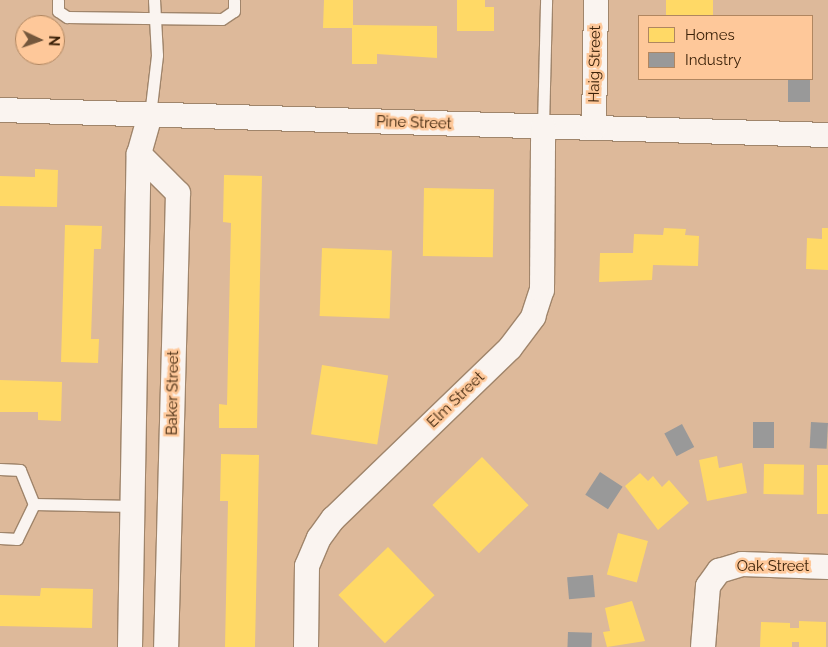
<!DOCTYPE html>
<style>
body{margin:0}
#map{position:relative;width:828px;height:647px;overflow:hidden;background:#ddb99a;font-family:Raleway,sans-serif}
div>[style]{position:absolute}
.homes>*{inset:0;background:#ffd966;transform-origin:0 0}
.industry>*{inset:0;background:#999;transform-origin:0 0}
.roads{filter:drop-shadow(1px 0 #a0856b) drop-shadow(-1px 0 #a0856b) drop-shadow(0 1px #a0856b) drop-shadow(0 -1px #a0856b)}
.lane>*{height:11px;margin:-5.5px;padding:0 5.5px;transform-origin:5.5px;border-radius:5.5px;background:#faf4f0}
.street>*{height:24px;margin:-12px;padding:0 12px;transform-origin:12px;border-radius:12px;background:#faf4f0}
span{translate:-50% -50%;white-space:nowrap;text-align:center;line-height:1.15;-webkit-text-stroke:5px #fec89a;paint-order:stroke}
.street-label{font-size:15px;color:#3c2209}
.legend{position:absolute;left:638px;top:15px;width:175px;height:65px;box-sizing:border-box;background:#fec89a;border:1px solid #b08660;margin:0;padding:6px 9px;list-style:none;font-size:15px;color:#3c2209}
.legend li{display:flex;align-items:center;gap:10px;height:25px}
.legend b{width:25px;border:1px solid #b08660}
.north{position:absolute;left:15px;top:15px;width:50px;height:50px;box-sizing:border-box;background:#fec89a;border:1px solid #b08660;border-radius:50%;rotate:93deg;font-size:14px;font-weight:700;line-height:20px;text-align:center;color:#3c2209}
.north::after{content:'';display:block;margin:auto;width:18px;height:22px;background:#74573c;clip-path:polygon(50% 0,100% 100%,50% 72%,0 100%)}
</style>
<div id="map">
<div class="homes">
<i style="clip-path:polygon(324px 0,353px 0,353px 25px,437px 26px,437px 58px,377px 54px,377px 64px,352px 64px,352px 28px,323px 28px)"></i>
<i style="clip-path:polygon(457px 0,485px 0,485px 7px,494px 7px,494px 31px,457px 31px)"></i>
<i style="left:666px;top:0;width:47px;height:16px"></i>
<i style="clip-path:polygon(35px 169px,58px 170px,57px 207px,0 206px,0 176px,35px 177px)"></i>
<i style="clip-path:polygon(224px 175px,262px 176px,257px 428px,219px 428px,219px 404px,227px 405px,231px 223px,223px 222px)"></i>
<i style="left:424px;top:188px;width:70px;height:68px;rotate:1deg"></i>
<i style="clip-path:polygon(65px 225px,102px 226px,101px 249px,94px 249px,91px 339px,99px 339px,98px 363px,61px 362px)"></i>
<i style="clip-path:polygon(664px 228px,686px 229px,685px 235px,699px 236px,698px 266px,653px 265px,652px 280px,599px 282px,600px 253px,633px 253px,634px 234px,663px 235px)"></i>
<i style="clip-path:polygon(822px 228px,828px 228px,828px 270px,806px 269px,807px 238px,822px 239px)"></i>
<i style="left:322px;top:248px;width:70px;height:68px;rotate:2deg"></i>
<i style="left:322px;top:365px;width:67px;height:70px;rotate:9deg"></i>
<i style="clip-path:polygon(0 380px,62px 382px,61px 421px,38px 420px,38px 412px,0 412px)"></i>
<i style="clip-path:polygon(221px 454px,259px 455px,255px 647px,225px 647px,228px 501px,220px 501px)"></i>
<i style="clip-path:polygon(717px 456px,719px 468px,742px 463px,747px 493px,707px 501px,699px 460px)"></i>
<i style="left:482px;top:457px;width:67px;height:69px;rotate:46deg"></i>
<i style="left:764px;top:464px;width:40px;height:30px;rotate:1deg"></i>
<i style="left:817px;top:465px;width:11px;height:49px"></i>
<i style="clip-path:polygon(640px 473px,648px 481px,653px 476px,662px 487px,669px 480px,689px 503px,658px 530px,625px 486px)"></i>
<i style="left:618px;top:533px;width:31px;height:43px;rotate:15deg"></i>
<i style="left:388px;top:547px;width:67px;height:69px;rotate:46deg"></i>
<i style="clip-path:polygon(41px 588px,93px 589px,92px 628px,0 626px,0 595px,40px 596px)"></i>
<i style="clip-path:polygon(632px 601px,645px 641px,607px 647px,603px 632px,610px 631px,605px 608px)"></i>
<i style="clip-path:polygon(799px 621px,826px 622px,826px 647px,799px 647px,799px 642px,792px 642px,792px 647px,760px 647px,761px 622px,790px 623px,790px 628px,799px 628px)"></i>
</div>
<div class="industry">
<i style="left:788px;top:79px;width:22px;height:23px"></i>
<i style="left:753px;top:422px;width:21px;height:26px"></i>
<i style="left:811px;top:422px;width:17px;height:26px;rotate:3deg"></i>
<i style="left:682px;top:424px;width:26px;height:20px;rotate:62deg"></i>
<i style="left:600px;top:472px;width:27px;height:27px;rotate:33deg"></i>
<i style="left:593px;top:575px;width:22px;height:26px;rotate:85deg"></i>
<i style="left:568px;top:632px;width:24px;height:15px;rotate:2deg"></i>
</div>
<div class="roads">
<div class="lane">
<i style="left:58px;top:0;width:11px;rotate:90deg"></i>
<i style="left:58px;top:11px;width:11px;rotate:34deg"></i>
<i style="left:67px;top:17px;width:155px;rotate:0.7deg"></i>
<i style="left:222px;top:19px;width:14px;rotate:-34deg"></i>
<i style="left:234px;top:11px;width:11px;rotate:-90deg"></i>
<i style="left:150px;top:115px;width:60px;rotate:-83.3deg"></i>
<i style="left:157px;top:55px;width:55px;rotate:-93.1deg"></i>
<i style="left:543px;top:127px;width:127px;rotate:-88.6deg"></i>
<i style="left:0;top:469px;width:20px;rotate:3deg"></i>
<i style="left:20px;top:470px;width:37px;rotate:68deg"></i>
<i style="left:34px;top:504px;width:39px;rotate:116deg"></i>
<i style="left:17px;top:539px;width:17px;rotate:-177deg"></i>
<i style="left:34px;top:504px;width:100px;rotate:1.1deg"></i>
</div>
<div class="street">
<i style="left:0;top:110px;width:828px;rotate:1.73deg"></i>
<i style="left:594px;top:128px;width:128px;rotate:-89.1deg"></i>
<i style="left:139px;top:154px;width:55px;rotate:45deg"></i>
<i style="left:178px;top:193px;width:454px;rotate:91.5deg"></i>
<i style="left:130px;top:647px;width:493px;rotate:-89deg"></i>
<i style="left:139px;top:154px;width:41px;rotate:-74.2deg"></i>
<i style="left:306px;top:647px;width:81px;rotate:-89.3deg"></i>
<i style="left:307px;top:566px;width:30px;rotate:-67deg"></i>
<i style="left:319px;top:538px;width:24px;rotate:-54deg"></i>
<i style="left:333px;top:519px;width:246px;rotate:-44deg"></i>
<i style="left:510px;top:348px;width:39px;rotate:-53deg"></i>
<i style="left:533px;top:317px;width:28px;rotate:-72deg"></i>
<i style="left:542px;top:290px;width:163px;rotate:-89.6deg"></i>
<i style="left:703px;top:647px;width:61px;rotate:-85.3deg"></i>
<i style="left:708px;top:586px;width:19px;rotate:-54deg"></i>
<i style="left:719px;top:571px;width:24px;rotate:-17deg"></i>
<i style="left:742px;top:564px;width:86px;rotate:2deg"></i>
</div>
</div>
<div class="street-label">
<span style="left:595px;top:64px;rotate:-89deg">Haig Street</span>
<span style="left:414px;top:123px;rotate:2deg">Pine Street</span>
<span style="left:173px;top:393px;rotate:-89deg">Baker Street</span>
<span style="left:456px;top:400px;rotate:-44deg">Elm Street</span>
<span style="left:773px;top:567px">Oak Street</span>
</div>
<ul class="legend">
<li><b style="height:14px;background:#ffd966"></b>Homes</li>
<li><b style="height:14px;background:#999"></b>Industry</li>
</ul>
<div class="north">N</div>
</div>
